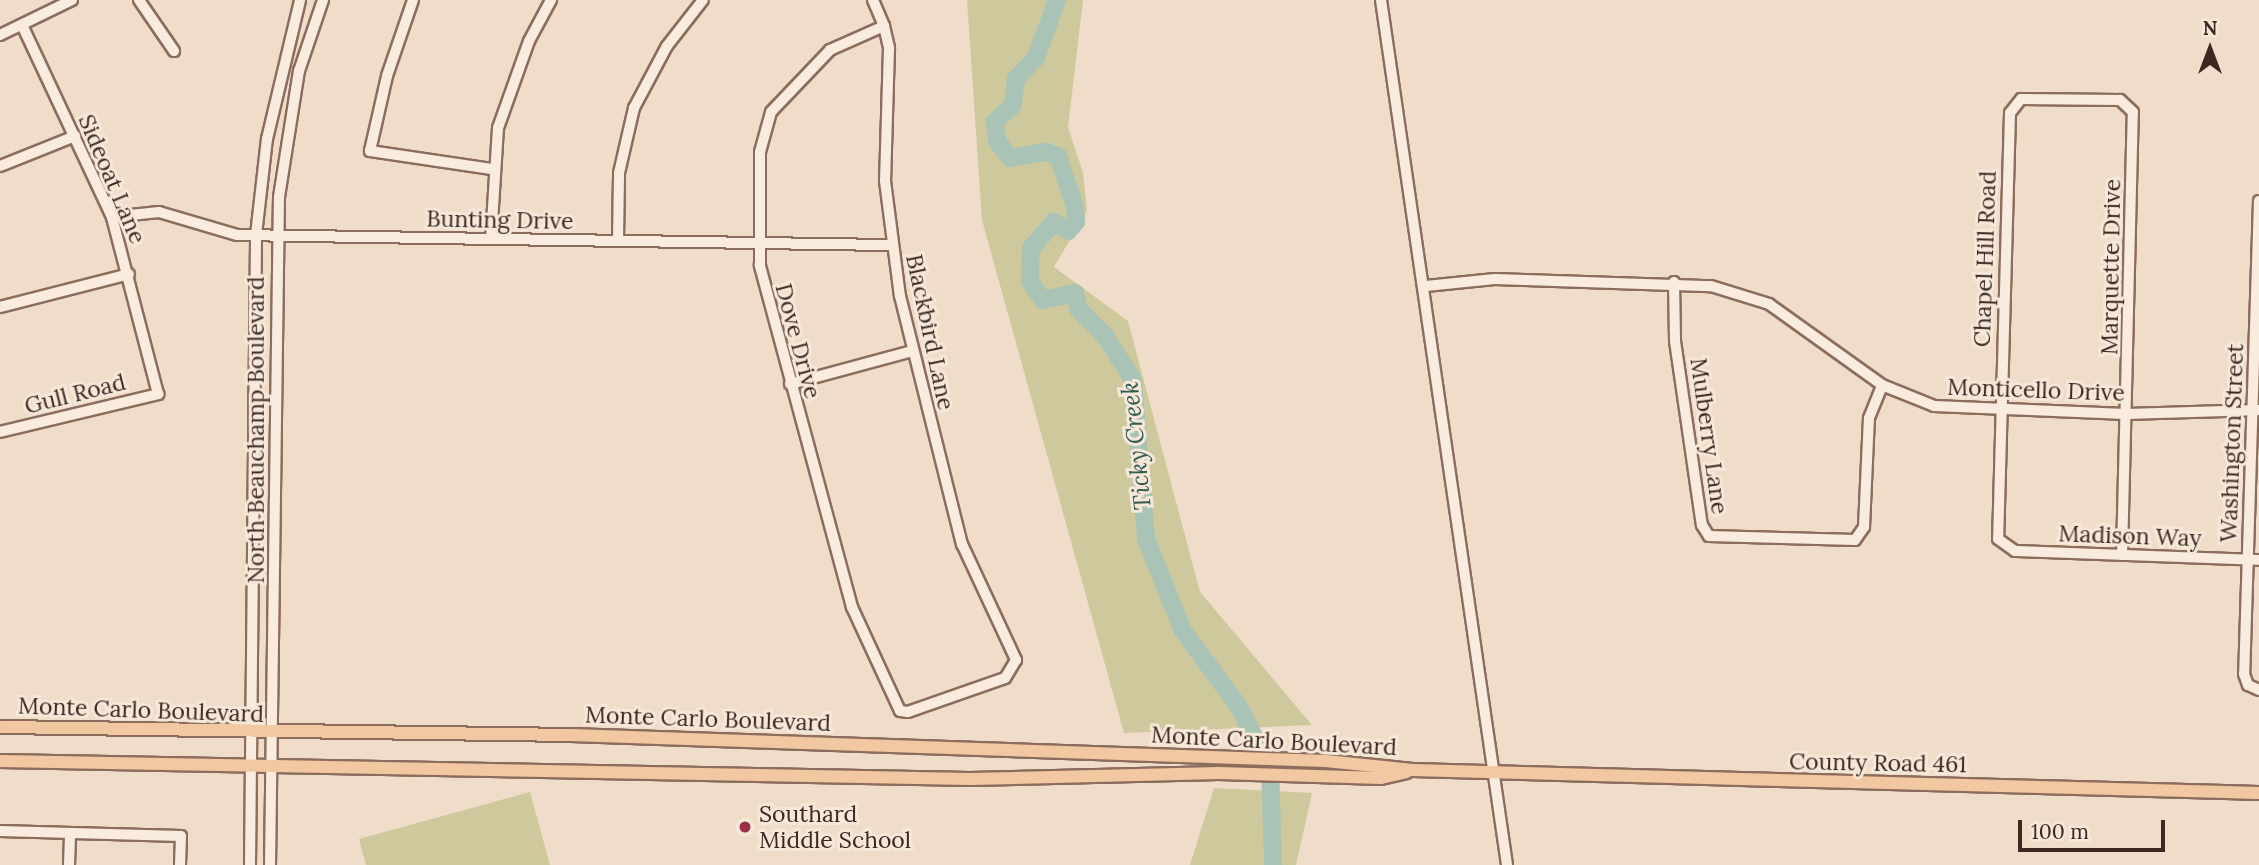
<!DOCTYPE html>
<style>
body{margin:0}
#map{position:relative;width:2259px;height:865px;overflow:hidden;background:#efdcc9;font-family:Lora,serif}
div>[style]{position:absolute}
.green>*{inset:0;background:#cdc99c}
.river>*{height:18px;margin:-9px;padding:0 9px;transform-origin:9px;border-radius:9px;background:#aac3b7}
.roads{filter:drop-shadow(2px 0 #8c6d5d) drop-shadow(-2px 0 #8c6d5d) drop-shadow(0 2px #8c6d5d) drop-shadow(0 -2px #8c6d5d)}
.minor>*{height:10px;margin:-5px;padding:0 5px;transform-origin:5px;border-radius:5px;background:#f9ebdd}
.major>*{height:12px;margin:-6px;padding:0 6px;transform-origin:6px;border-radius:6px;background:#f1c8a2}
.dots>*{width:19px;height:19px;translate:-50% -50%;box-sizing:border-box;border:4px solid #f6e8d9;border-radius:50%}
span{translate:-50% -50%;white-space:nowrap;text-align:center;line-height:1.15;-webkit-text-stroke:6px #f6e8d9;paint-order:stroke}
.street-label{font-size:23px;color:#3c2821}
.poi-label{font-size:23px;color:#3c2821}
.left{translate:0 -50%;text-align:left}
.water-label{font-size:24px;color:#305c50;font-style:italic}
.north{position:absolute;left:2175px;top:14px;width:70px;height:70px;-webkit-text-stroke:5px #f6e8d9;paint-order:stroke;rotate:0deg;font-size:19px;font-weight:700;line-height:28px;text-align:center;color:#3c2821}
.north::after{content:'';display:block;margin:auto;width:24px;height:32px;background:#3c2821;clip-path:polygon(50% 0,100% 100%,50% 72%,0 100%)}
.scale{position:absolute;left:2018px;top:820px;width:147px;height:32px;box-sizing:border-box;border:4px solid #3c2821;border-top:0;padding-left:9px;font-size:21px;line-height:24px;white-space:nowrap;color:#3c2821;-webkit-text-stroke:5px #f6e8d9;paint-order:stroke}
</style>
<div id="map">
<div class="green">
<i style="clip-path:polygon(967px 0,1083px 0,1068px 127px,1083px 173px,1087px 211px,1054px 267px,1128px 321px,1200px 592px,1312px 725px,1124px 733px,982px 220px)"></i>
<i style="clip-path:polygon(1214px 788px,1312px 793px,1296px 865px,1190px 865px)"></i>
<i style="clip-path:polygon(530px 792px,550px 865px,366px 865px,359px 839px)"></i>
</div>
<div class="river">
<i style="left:1057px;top:0;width:62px;rotate:109.9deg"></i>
<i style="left:1036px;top:58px;width:29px;rotate:134deg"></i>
<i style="left:1016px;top:79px;width:26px;rotate:97deg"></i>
<i style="left:1013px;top:105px;width:25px;rotate:137deg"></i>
<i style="left:995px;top:122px;width:19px;rotate:84deg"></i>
<i style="left:997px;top:141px;width:21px;rotate:53deg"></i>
<i style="left:1010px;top:158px;width:36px;rotate:-10deg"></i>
<i style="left:1045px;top:152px;width:14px;rotate:17deg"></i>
<i style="left:1058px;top:156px;width:54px;rotate:71.6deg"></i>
<i style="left:1075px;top:207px;width:15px;rotate:86deg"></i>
<i style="left:1076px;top:222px;width:12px;rotate:132deg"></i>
<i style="left:1068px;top:231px;width:17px;rotate:-147deg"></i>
<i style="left:1054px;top:222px;width:35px;rotate:131deg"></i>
<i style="left:1031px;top:248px;width:33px;rotate:92deg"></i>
<i style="left:1030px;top:281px;width:23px;rotate:56deg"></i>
<i style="left:1043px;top:300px;width:33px;rotate:-12deg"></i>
<i style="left:1075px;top:293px;width:17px;rotate:77deg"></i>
<i style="left:1079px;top:310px;width:38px;rotate:45deg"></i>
<i style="left:1106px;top:337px;width:51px;rotate:57.9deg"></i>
<i style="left:1133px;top:380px;width:160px;rotate:85.3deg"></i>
<i style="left:1146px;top:539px;width:99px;rotate:68.1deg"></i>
<i style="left:1183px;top:631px;width:94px;rotate:53.6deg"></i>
<i style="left:1239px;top:707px;width:68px;rotate:62.7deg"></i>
<i style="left:1270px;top:767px;width:98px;rotate:88.2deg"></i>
</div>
<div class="roads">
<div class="minor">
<i style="left:139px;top:0;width:62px;rotate:55.5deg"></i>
<i style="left:413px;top:0;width:80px;rotate:108.9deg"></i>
<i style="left:387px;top:76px;width:77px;rotate:102.8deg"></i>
<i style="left:370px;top:151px;width:123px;rotate:8.4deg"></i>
<i style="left:873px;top:0;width:28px;rotate:67deg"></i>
<i style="left:884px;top:26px;width:23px;rotate:77deg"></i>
<i style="left:889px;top:48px;width:133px;rotate:91.7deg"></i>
<i style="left:885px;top:181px;width:116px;rotate:82.6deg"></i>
<i style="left:900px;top:296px;width:256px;rotate:76deg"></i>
<i style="left:962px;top:544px;width:128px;rotate:65deg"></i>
<i style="left:1016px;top:660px;width:21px;rotate:121deg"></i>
<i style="left:1005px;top:678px;width:103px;rotate:160.7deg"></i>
<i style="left:908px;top:712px;width:8px;rotate:-173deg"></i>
<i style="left:900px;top:711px;width:115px;rotate:-114.8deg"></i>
<i style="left:852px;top:607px;width:354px;rotate:-105.1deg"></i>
<i style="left:760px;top:265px;width:113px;rotate:-90deg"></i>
<i style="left:760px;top:152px;width:41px;rotate:-74.6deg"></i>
<i style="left:771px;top:112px;width:86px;rotate:-46.4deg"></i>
<i style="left:830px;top:50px;width:59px;rotate:-24deg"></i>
<i style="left:1381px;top:0;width:874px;rotate:81.71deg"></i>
<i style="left:0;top:35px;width:80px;rotate:-25.9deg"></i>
<i style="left:0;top:166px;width:81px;rotate:-21.8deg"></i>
<i style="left:2259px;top:201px;width:473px;rotate:91.8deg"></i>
<i style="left:2244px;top:674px;width:12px;rotate:70deg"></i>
<i style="left:2248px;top:685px;width:12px;rotate:24deg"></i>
<i style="left:112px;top:217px;width:47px;rotate:-6.1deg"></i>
<i style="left:159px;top:212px;width:81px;rotate:16.4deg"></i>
<i style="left:237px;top:235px;width:654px;rotate:0.88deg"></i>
<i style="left:491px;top:239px;width:111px;rotate:-86.4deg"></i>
<i style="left:498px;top:128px;width:92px;rotate:-70.4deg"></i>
<i style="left:529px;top:41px;width:47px;rotate:-61.8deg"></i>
<i style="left:618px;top:240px;width:67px;rotate:-89.1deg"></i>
<i style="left:619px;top:173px;width:67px;rotate:-77deg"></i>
<i style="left:634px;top:108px;width:70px;rotate:-62deg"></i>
<i style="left:667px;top:46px;width:58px;rotate:-52deg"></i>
<i style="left:1674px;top:282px;width:59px;rotate:89deg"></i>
<i style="left:1675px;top:341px;width:186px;rotate:81.7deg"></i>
<i style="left:1702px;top:525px;width:13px;rotate:58deg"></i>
<i style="left:1709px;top:536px;width:146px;rotate:1.6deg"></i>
<i style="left:1855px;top:540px;width:16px;rotate:-55deg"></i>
<i style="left:1864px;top:527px;width:109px;rotate:-87.4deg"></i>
<i style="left:1869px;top:418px;width:35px;rotate:-68deg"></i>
<i style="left:1426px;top:286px;width:69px;rotate:-5.8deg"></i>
<i style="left:1495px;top:279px;width:216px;rotate:1.9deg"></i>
<i style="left:1711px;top:286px;width:61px;rotate:17.2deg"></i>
<i style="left:1769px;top:304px;width:139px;rotate:35.6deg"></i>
<i style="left:1882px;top:385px;width:56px;rotate:22deg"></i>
<i style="left:1934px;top:406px;width:192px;rotate:2.4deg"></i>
<i style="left:2126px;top:414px;width:133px;rotate:-1.7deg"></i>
<i style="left:0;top:307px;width:133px;rotate:-14.3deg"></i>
<i style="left:790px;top:384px;width:126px;rotate:-15.1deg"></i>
<i style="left:0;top:432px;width:163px;rotate:-13.5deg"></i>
<i style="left:158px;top:394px;width:183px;rotate:-104.6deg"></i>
<i style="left:112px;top:217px;width:210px;rotate:-115.1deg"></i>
<i style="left:2122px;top:555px;width:443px;rotate:-88.6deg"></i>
<i style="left:2133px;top:112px;width:18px;rotate:-137deg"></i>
<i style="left:2120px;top:100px;width:99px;rotate:-179.4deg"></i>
<i style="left:2021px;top:99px;width:18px;rotate:128deg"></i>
<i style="left:2010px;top:113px;width:426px;rotate:91.6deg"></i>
<i style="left:1998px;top:539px;width:21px;rotate:35deg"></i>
<i style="left:2015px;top:551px;width:244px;rotate:2.1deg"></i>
<i style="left:0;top:831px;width:181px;rotate:1.6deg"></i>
<i style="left:181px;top:836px;width:29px;rotate:92deg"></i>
<i style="left:69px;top:865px;width:31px;rotate:-88deg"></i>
<i style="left:250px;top:865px;width:630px;rotate:-89.45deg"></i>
<i style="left:256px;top:235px;width:97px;rotate:-83.5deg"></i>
<i style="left:267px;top:139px;width:143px;rotate:-76.6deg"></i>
<i style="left:270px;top:865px;width:668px;rotate:-89.23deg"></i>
<i style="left:279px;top:197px;width:128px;rotate:-81deg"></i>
<i style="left:299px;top:71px;width:75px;rotate:-71.3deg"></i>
</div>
<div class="major">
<i style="left:0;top:727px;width:571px;rotate:0.8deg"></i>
<i style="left:571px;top:735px;width:755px;rotate:1.97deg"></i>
<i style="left:1326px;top:761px;width:87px;rotate:5.9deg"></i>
<i style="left:1413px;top:770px;width:846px;rotate:1.56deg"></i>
<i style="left:0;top:761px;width:970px;rotate:1.06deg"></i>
<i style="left:970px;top:779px;width:249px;rotate:-1.4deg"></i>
<i style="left:1219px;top:773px;width:162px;rotate:1.8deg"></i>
<i style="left:1381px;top:778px;width:26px;rotate:-13deg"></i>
</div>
</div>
<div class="dots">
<i style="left:745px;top:827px;background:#9b2d44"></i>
</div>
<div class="street-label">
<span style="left:112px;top:179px;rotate:67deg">Sideoat Lane</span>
<span style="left:500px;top:220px;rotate:1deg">Bunting Drive</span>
<span style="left:1985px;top:259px;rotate:-88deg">Chapel Hill Road</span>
<span style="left:2111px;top:267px;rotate:-89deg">Marquette Drive</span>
<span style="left:930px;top:332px;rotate:78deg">Blackbird Lane</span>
<span style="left:798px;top:341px;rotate:75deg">Dove Drive</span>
<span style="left:2036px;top:390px;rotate:2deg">Monticello Drive</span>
<span style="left:75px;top:394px;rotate:-14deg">Gull Road</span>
<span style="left:256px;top:430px;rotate:-90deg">North Beauchamp Boulevard</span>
<span style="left:1709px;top:436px;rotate:82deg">Mulberry Lane</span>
<span style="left:2232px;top:443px;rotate:-88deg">Washington Street</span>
<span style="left:2130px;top:536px;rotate:2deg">Madison Way</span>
<span style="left:141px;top:710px;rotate:2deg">Monte Carlo Boulevard</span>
<span style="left:708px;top:719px;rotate:2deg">Monte Carlo Boulevard</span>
<span style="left:1274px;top:741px;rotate:3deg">Monte Carlo Boulevard</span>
<span style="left:1878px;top:763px;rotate:1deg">County Road 461</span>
</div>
<div class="poi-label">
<span class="left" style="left:759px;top:827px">Southard<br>Middle School</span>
</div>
<div class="water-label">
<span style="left:1136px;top:446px;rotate:-96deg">Ticky Creek</span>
</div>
<div class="north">N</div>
<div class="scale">100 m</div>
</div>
